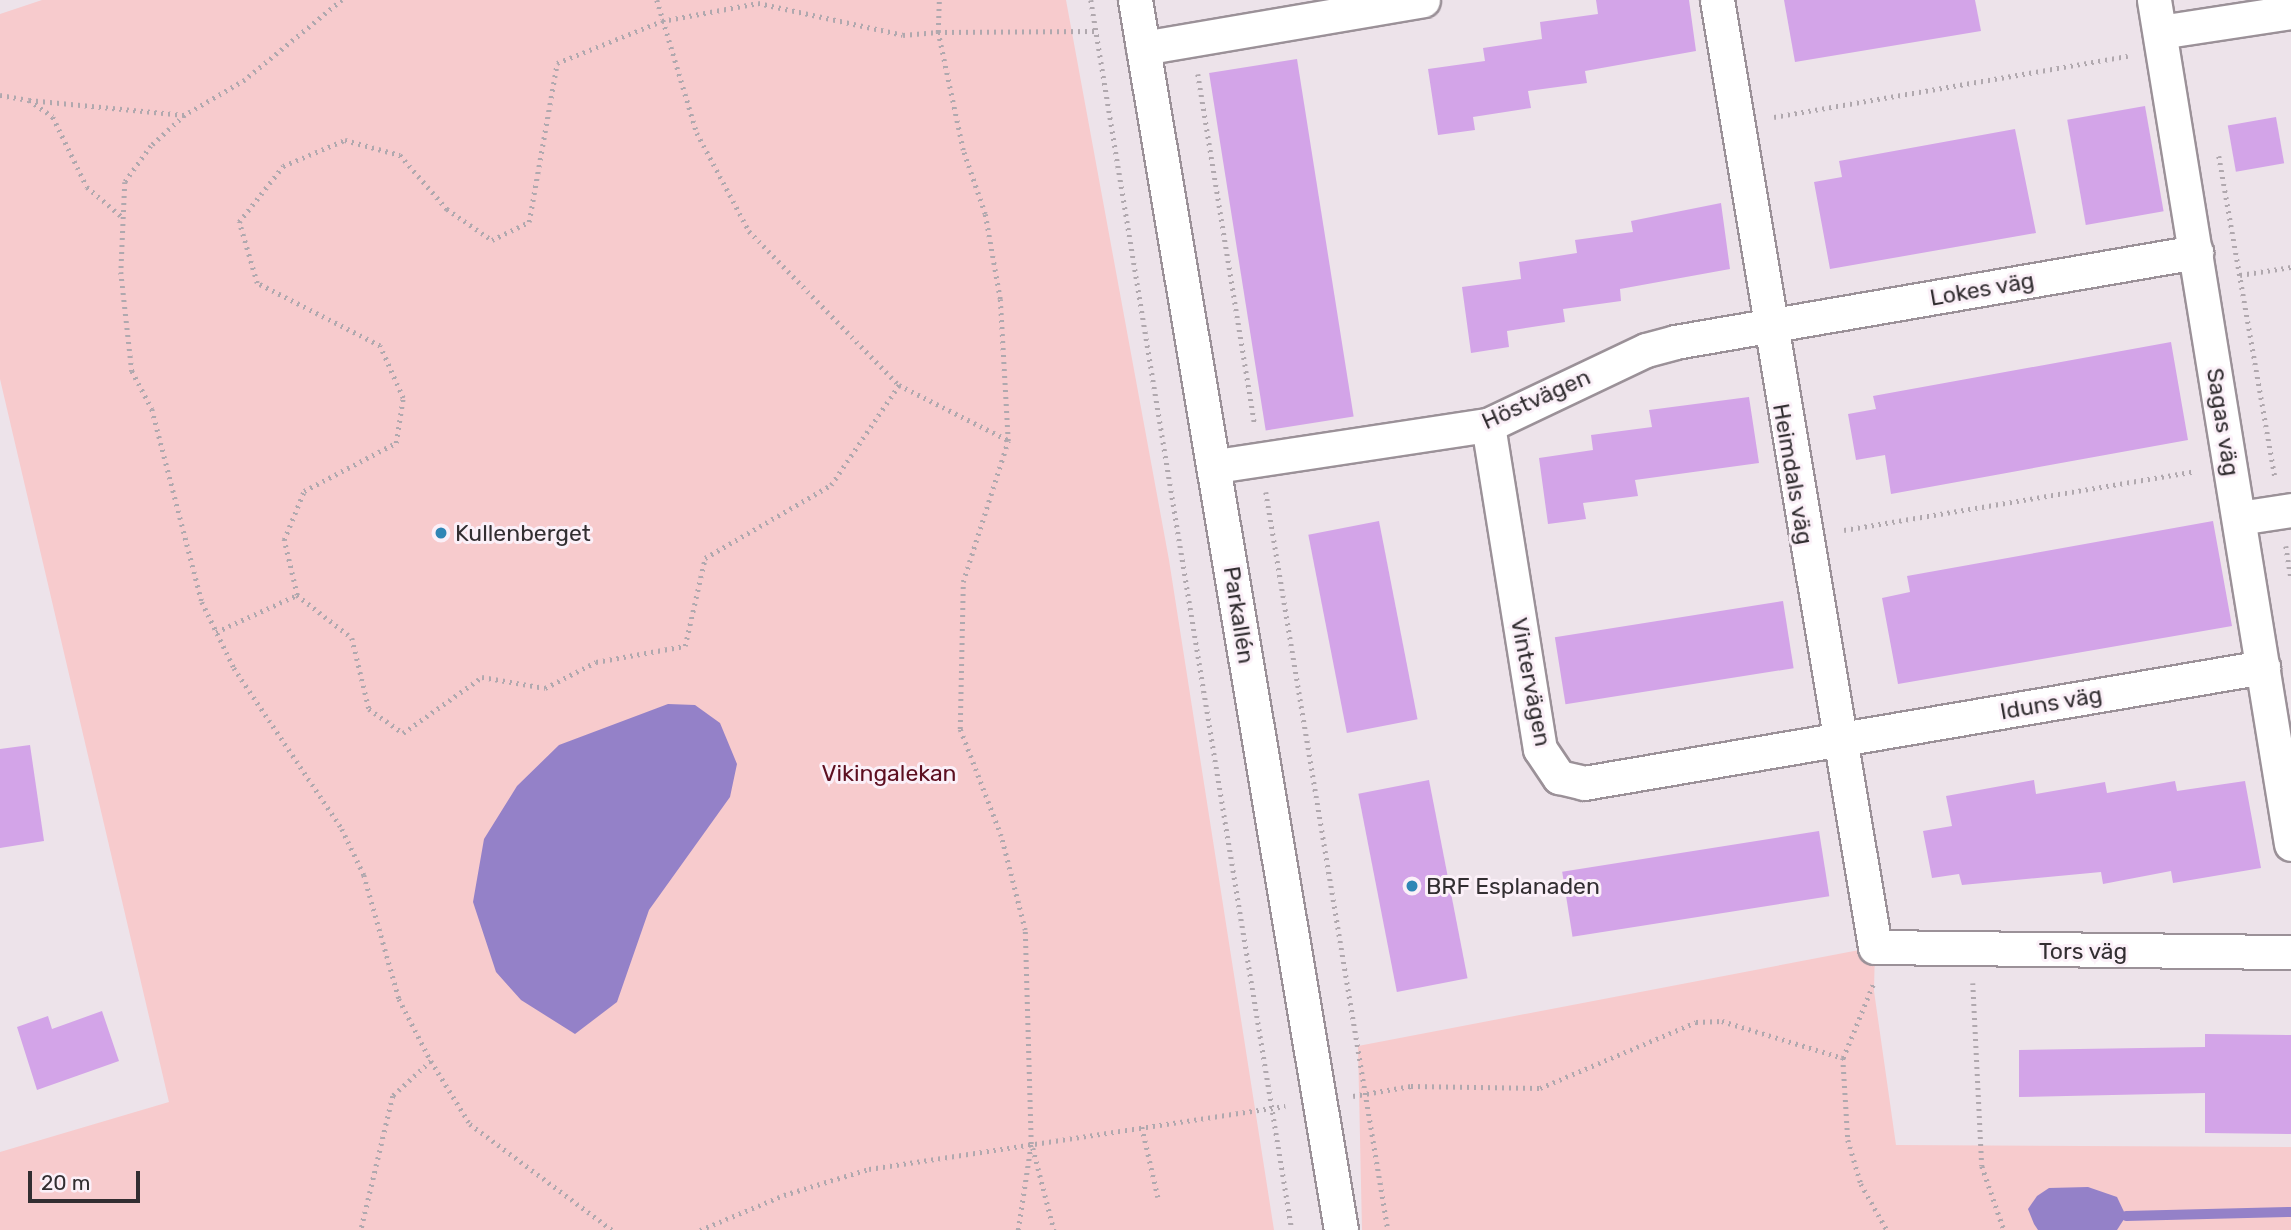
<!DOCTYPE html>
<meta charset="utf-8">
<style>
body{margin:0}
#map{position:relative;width:2291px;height:1230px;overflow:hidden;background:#ede3ea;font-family:Rubik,sans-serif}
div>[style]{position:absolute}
.green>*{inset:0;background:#f7cbcd}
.water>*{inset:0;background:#9481c8}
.stream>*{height:10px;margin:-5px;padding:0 5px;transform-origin:5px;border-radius:5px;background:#9481c8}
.building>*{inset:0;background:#d3a4e8;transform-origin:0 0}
.path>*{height:4.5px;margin-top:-2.25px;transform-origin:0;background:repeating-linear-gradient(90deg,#b0a8ae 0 2px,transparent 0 7px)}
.roads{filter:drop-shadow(2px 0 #9b9198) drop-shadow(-2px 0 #9b9198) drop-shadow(0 2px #9b9198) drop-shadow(0 -2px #9b9198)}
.street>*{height:33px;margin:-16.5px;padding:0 16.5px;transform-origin:16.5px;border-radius:16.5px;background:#fff}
.dots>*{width:19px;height:19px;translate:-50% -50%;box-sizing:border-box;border:4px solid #fbf0f8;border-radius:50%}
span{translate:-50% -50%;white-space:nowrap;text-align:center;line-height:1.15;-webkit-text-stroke:6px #fbf0f8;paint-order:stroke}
.street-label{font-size:23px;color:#322e31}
.poi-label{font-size:23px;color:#322e31}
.left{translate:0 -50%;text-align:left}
.park-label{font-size:23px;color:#5d0f20}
.scale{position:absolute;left:28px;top:1171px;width:112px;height:32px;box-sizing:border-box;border:4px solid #322e31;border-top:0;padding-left:9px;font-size:21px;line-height:24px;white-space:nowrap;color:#322e31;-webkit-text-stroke:5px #fbf0f8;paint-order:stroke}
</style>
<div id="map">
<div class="green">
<i style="clip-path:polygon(42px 0,1066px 0,1169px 560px,1274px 1230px,0 1230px,0 1152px,169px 1102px,0 379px,0 14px)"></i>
<i style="clip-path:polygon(1875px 947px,1874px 991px,1896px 1145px,2291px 1147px,2291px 1230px,1362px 1230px,1358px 1046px)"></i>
</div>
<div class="water">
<i style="clip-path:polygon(668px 704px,695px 705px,720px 723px,737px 764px,730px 797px,649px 910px,617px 1002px,575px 1034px,521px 1000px,496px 972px,473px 902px,484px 839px,517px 786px,559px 745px)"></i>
<i style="clip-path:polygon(2088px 1187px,2117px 1197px,2126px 1216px,2117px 1230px,2038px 1230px,2034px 1224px,2028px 1209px,2037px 1196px,2049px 1188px)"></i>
</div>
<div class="stream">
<i style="left:2126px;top:1216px;width:165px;rotate:-1.4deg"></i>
</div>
<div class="building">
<i style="clip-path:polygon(1596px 0,1689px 0,1696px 51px,1585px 71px,1587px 83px,1528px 91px,1531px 108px,1473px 117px,1475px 130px,1438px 135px,1428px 69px,1485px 61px,1483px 48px,1542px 39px,1540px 22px,1598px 14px)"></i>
<i style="clip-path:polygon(1784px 0,1975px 0,1981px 31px,1795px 62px)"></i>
<i style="left:1297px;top:59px;width:362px;height:89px;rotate:81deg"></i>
<i style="left:2145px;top:106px;width:107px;height:79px;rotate:80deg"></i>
<i style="left:2276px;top:117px;width:47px;height:49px;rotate:80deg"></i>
<i style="clip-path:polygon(2015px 129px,2036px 233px,1830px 269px,1814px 182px,1842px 177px,1839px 161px)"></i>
<i style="clip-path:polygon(1721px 203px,1730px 269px,1620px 289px,1621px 301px,1563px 309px,1565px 322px,1507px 331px,1509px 347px,1471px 353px,1462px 287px,1521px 279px,1519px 262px,1577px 253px,1575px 240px,1633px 232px,1631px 221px)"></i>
<i style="clip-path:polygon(2171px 342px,2188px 440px,1891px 494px,1885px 455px,1856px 460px,1848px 414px,1876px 409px,1873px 396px)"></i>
<i style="clip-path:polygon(1749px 397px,1759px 463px,1635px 480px,1638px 496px,1583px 503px,1586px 519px,1548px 524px,1539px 458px,1593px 450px,1591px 435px,1652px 427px,1649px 410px)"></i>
<i style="left:1379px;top:521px;width:202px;height:72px;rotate:79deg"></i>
<i style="clip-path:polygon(2213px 521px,2232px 626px,1898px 684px,1882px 598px,1910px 592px,1907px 576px)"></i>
<i style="left:1783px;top:601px;width:68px;height:231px;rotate:81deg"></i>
<i style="clip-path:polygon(30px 745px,44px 841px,0 848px,0 749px)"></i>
<i style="left:1429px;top:780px;width:202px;height:72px;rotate:79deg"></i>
<i style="clip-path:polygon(2034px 780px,2036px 794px,2105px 782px,2107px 793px,2175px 781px,2177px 791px,2245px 781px,2261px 868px,2173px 883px,2171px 871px,2103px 884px,2101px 872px,1962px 885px,1959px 874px,1932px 878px,1923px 831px,1952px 826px,1946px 796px)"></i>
<i style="left:1819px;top:831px;width:66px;height:260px;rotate:81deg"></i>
<i style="clip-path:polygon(102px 1011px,119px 1061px,37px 1090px,17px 1027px,48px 1016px,52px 1029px)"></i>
<i style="clip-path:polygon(2205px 1034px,2291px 1035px,2291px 1134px,2205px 1133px,2205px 1093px,2019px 1097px,2019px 1050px,2205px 1047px)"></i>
</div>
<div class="path">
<i style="left:342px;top:0;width:126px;rotate:140.5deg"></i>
<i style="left:245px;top:80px;width:69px;rotate:149.7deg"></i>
<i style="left:185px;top:115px;width:46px;rotate:137.6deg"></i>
<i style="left:151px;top:146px;width:44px;rotate:125.8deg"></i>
<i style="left:125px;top:182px;width:90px;rotate:92.5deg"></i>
<i style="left:121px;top:272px;width:100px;rotate:83.7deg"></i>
<i style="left:132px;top:371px;width:43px;rotate:62.2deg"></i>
<i style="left:152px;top:409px;width:199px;rotate:75.5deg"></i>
<i style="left:202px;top:602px;width:73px;rotate:64.1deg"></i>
<i style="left:234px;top:668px;width:194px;rotate:56.1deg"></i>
<i style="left:342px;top:829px;width:51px;rotate:64.4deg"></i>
<i style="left:364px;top:875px;width:129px;rotate:74.2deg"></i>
<i style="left:399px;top:999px;width:70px;rotate:62.7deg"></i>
<i style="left:431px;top:1061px;width:52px;rotate:137.4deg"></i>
<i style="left:393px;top:1096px;width:138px;rotate:103.4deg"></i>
<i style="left:657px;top:0;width:139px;rotate:73.3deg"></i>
<i style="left:697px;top:133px;width:111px;rotate:62deg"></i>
<i style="left:749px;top:231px;width:215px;rotate:45.8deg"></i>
<i style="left:899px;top:385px;width:122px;rotate:26.8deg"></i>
<i style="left:1091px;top:0;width:1246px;rotate:80.72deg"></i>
<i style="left:662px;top:21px;width:98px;rotate:-10.6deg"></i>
<i style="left:758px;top:3px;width:148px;rotate:12.4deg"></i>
<i style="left:903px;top:35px;width:35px;rotate:-5deg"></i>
<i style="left:938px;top:32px;width:32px;rotate:-88deg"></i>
<i style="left:1198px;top:74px;width:356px;rotate:80.8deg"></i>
<i style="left:0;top:95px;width:29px;rotate:10deg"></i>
<i style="left:29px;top:100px;width:29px;rotate:35deg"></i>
<i style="left:53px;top:117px;width:78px;rotate:64.1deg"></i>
<i style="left:87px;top:187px;width:45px;rotate:40.5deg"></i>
<i style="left:29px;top:100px;width:156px;rotate:5.5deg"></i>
<i style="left:1774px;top:117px;width:359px;rotate:-9.8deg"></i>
<i style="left:2219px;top:156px;width:327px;rotate:80.1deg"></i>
<i style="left:2240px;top:275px;width:52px;rotate:-8.9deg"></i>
<i style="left:1266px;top:492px;width:748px;rotate:80.61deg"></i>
<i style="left:1844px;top:530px;width:356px;rotate:-9.5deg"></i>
<i style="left:2286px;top:546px;width:33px;rotate:81deg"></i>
<i style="left:297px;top:595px;width:57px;rotate:-103.3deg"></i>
<i style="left:284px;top:540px;width:53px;rotate:-67.8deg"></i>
<i style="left:304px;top:491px;width:104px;rotate:-27.6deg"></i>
<i style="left:396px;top:443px;width:46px;rotate:-81.2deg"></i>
<i style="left:403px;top:398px;width:57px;rotate:-113.9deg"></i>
<i style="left:380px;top:346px;width:138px;rotate:-152.9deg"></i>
<i style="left:257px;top:283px;width:64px;rotate:-106.4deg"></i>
<i style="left:239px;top:222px;width:71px;rotate:-51.8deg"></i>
<i style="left:283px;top:166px;width:67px;rotate:-22.8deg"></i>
<i style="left:345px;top:140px;width:57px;rotate:15.3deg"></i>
<i style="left:400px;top:155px;width:72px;rotate:49deg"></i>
<i style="left:447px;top:209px;width:55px;rotate:34.6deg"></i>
<i style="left:492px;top:240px;width:41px;rotate:-25.9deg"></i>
<i style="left:529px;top:222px;width:161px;rotate:-80deg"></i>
<i style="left:557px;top:63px;width:113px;rotate:-21.8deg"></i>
<i style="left:216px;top:632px;width:89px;rotate:-24.6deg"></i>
<i style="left:297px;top:595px;width:70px;rotate:38deg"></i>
<i style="left:352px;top:638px;width:73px;rotate:76.5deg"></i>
<i style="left:369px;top:709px;width:42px;rotate:35.2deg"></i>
<i style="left:403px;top:733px;width:97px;rotate:-35.3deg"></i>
<i style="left:482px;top:677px;width:64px;rotate:9.9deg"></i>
<i style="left:545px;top:688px;width:57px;rotate:-27deg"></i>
<i style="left:596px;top:662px;width:90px;rotate:-10.2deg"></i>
<i style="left:685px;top:646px;width:90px;rotate:-77.2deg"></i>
<i style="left:705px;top:558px;width:146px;rotate:-30.1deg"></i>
<i style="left:831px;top:485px;width:121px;rotate:-55.8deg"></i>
<i style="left:1973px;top:983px;width:183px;rotate:87.2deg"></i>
<i style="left:1982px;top:1166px;width:68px;rotate:71deg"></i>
<i style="left:1843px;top:1058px;width:82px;rotate:-67.8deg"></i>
<i style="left:431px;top:1061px;width:74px;rotate:58.2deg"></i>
<i style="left:470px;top:1124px;width:177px;rotate:36.7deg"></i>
<i style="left:1353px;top:1096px;width:59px;rotate:-9.8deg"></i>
<i style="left:1411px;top:1086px;width:129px;rotate:0.9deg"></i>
<i style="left:1540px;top:1088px;width:169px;rotate:-22.9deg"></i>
<i style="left:1696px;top:1022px;width:26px;rotate:-2deg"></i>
<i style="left:1722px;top:1021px;width:127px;rotate:17deg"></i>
<i style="left:1843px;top:1058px;width:82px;rotate:86.5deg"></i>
<i style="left:1848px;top:1140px;width:46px;rotate:73.5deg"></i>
<i style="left:1861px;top:1184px;width:53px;rotate:60.5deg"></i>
<i style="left:1142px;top:1127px;width:72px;rotate:77.1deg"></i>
<i style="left:1033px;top:1148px;width:85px;rotate:75.6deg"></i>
<i style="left:700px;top:1230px;width:91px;rotate:-22.6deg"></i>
<i style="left:784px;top:1195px;width:89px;rotate:-17deg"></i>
<i style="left:869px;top:1169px;width:421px;rotate:-8.6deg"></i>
<i style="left:1018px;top:1230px;width:87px;rotate:-81.4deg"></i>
<i style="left:1031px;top:1144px;width:214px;rotate:-91.6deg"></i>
<i style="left:1025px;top:930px;width:97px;rotate:-104.3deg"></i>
<i style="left:1001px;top:836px;width:115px;rotate:-111deg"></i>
<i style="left:960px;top:729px;width:147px;rotate:-88.8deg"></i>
<i style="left:963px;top:582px;width:148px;rotate:-72.3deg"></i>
<i style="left:1008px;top:441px;width:142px;rotate:-93.2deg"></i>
<i style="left:1000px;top:299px;width:86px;rotate:-100deg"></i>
<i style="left:985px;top:214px;width:68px;rotate:-109deg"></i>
<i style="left:963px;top:150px;width:121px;rotate:-102deg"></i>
<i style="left:938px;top:32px;width:159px;rotate:-0.4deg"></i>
</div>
<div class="roads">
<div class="street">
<i style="left:1135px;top:0;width:1247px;rotate:80.49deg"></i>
<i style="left:1717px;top:0;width:960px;rotate:80.53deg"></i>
<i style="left:1875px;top:947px;width:416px;rotate:0.7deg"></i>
<i style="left:2154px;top:0;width:855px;rotate:80.78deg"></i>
<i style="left:2160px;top:32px;width:133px;rotate:-8.7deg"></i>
<i style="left:1143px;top:48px;width:284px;rotate:-9.7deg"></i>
<i style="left:1488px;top:425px;width:328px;rotate:80.9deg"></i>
<i style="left:1540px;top:749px;width:34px;rotate:56deg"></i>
<i style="left:1559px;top:777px;width:26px;rotate:13deg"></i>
<i style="left:1584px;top:783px;width:689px;rotate:-9.69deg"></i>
<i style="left:1216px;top:466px;width:275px;rotate:-8.6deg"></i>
<i style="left:1488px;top:425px;width:175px;rotate:-25.4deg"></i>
<i style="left:1646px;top:350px;width:30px;rotate:-15deg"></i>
<i style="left:1675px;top:342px;width:529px;rotate:-9.8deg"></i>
<i style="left:2239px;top:518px;width:53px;rotate:-8.7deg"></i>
</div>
</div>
<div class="dots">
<i style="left:441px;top:533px;background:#2f86b5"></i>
<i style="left:1412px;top:886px;background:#2f86b5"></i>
</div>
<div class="street-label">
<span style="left:1982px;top:289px;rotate:-10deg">Lokes väg</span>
<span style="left:1536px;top:399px;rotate:-24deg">Höstvägen</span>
<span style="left:2223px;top:422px;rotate:81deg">Sagas väg</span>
<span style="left:1793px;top:474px;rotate:80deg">Heimdals väg</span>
<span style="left:1239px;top:615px;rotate:81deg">Parkallén</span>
<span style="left:1531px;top:682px;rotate:79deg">Vintervägen</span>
<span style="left:2051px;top:703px;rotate:-10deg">Iduns väg</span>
<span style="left:2083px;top:951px">Tors väg</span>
</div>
<div class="poi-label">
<span class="left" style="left:455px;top:533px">Kullenberget</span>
<span class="left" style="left:1426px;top:886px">BRF Esplanaden</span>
</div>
<div class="park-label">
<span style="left:889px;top:773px">Vikingalekan</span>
</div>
<div class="scale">20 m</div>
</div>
